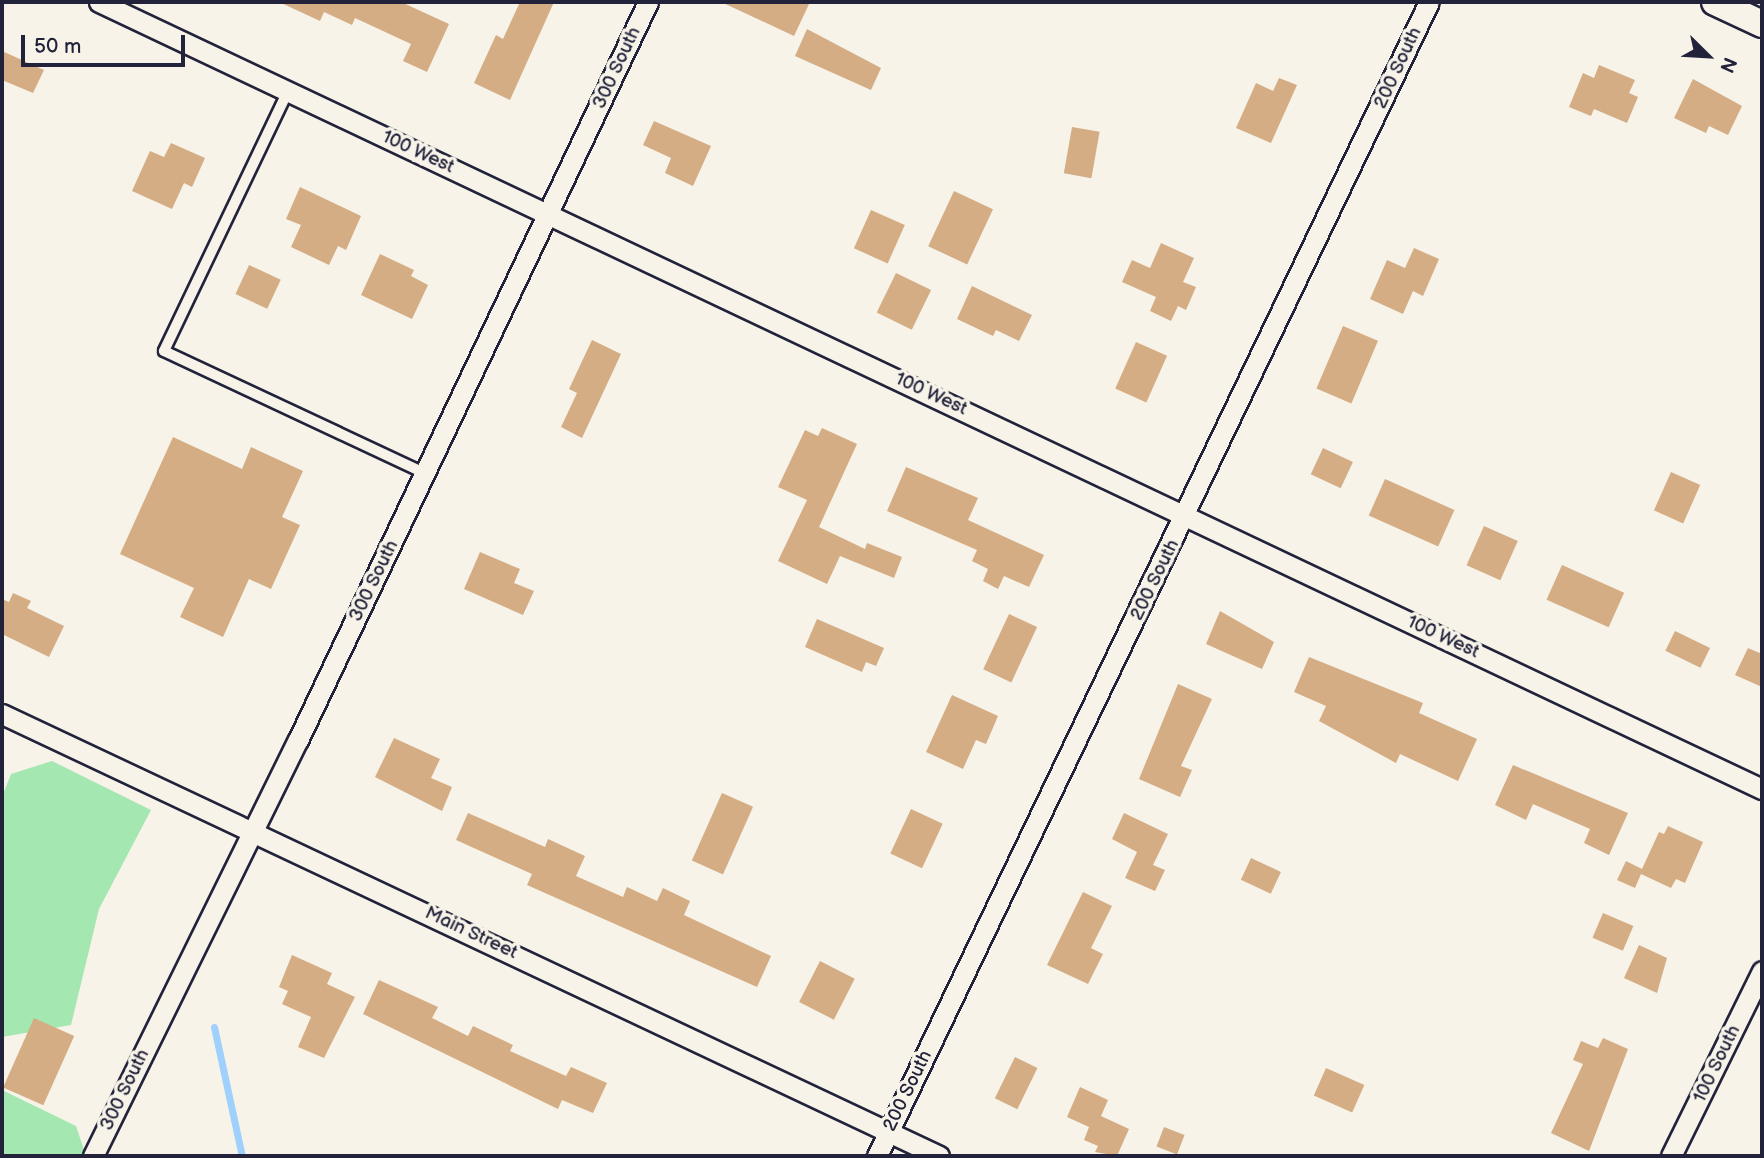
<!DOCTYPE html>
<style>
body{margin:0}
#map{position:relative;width:1764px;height:1158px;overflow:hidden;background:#f7f3e8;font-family:"Balsamiq Sans",sans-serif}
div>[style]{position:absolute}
.green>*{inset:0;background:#a4e7b1}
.stream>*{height:7px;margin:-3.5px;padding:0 3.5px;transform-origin:3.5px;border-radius:3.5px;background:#a0d0fd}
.building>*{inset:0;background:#d4ad85;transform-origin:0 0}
.roads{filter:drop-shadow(2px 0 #22223b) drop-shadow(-2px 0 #22223b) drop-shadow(0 2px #22223b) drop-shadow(0 -2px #22223b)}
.lane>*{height:10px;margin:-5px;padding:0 5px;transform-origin:5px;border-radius:5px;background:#f7f3e8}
.street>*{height:19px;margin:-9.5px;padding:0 9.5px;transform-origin:9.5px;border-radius:9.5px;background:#f7f3e8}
.secondary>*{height:26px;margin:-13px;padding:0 13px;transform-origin:13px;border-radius:13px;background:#f7f3e8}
span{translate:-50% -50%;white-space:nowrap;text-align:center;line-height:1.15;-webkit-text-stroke:7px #f7f3e8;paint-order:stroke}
.street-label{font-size:19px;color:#22223b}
.frame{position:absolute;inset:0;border:4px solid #22223b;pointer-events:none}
.north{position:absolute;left:1673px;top:21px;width:70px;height:70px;-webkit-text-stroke:5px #f7f3e8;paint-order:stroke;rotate:114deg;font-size:19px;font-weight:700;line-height:28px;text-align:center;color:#22223b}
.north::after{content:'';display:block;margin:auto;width:24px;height:32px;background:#22223b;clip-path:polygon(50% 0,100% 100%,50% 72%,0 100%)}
.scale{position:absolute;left:21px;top:35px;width:164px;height:32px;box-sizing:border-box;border:4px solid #22223b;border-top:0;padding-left:9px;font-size:21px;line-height:24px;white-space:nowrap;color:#22223b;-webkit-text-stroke:5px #f7f3e8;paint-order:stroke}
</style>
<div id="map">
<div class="green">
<i style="clip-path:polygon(52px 761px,151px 810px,99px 909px,71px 1025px,2px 1037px,2px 797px,11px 774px)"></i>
<i style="clip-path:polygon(2px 1090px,76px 1126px,86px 1156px,2px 1156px)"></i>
</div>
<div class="stream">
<i style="left:214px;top:1027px;width:132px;rotate:77.8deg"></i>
</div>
<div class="building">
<i style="clip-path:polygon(279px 2px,401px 2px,449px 24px,427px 72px,403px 61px,411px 44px,355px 18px,352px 25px,324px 12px,320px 21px)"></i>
<i style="clip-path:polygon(520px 2px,554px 2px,510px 100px,474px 83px,496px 35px,503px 39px)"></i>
<i style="clip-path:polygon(721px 2px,810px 2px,794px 36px)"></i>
<i style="clip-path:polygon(807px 29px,881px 68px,871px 90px,795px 56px)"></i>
<i style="clip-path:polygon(2px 51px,44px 70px,33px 93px,2px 80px)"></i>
<i style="clip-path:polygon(1599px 65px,1635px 80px,1629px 93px,1638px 97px,1627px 123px,1594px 109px,1591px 116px,1569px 107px,1583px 73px,1594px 78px)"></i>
<i style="clip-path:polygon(1279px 78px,1297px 85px,1271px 143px,1236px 128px,1256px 83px,1273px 91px)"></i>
<i style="clip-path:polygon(1693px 79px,1742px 106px,1728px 135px,1709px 126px,1706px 133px,1674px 118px)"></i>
<i style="clip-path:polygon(654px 121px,711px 146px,693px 186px,665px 173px,671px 158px,643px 145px)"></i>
<i style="left:1072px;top:127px;width:28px;height:47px;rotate:10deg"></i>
<i style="clip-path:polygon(171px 143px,205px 158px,192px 187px,184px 183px,172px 209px,132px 191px,150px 151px,164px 157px)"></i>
<i style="clip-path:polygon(300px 187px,361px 216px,346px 250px,338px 246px,329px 265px,291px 247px,301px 225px,286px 219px)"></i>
<i style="left:954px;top:191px;width:43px;height:61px;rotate:25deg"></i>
<i style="left:871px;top:210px;width:37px;height:42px;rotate:24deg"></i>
<i style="clip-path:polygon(1161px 243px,1194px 258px,1183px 282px,1196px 287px,1186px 310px,1178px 306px,1171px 321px,1150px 311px,1156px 297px,1122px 282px,1132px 260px,1150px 268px)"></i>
<i style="clip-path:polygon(1414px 248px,1439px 259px,1423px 296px,1413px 291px,1403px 314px,1370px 299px,1387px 260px,1405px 268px)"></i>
<i style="clip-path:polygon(380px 254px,414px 270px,411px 276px,428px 285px,412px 319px,361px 295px)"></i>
<i style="left:249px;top:265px;width:35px;height:32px;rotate:25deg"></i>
<i style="left:896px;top:273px;width:39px;height:44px;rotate:26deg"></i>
<i style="clip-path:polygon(972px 286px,1032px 315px,1019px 341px,996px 330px,993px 336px,957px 319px)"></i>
<i style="left:1343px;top:326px;width:38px;height:68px;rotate:23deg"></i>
<i style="clip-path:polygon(592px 340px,621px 354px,582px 438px,561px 427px,577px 393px,569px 389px)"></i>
<i style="left:1136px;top:342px;width:34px;height:51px;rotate:24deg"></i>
<i style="clip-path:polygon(822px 428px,857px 444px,819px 527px,865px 549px,867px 543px,902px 557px,894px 578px,840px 556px,827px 584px,778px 561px,807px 500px,778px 487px,805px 430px,818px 436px)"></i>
<i style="clip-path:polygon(173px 437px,242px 469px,251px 447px,303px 471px,282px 517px,300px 525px,271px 589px,249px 579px,223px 637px,180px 617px,194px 588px,120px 554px)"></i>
<i style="left:1323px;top:448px;width:33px;height:29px;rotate:25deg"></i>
<i style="clip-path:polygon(906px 467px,978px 498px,968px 520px,1044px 555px,1029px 587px,1004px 576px,998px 589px,983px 581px,988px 569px,972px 561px,977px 550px,887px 511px)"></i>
<i style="left:1671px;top:472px;width:32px;height:42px;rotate:24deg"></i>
<i style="left:1385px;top:479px;width:76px;height:40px;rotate:24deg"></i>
<i style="left:1484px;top:526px;width:37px;height:43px;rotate:24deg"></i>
<i style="clip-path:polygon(480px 552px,520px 569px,514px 583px,534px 591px,523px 615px,464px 589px)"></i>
<i style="left:1562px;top:565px;width:68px;height:38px;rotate:24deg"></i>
<i style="clip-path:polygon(13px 593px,31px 601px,27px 608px,64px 626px,49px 657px,2px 634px,2px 599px,9px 602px)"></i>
<i style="clip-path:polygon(1220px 611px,1274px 642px,1262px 669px,1206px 644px)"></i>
<i style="left:1009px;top:614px;width:31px;height:61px;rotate:25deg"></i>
<i style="clip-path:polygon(817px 619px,884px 648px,876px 666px,866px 662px,862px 672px,805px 647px)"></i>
<i style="left:1675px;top:631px;width:39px;height:22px;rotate:26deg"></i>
<i style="clip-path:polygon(1748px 648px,1762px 654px,1762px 687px,1735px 675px)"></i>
<i style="clip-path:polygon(1309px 657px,1423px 703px,1419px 713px,1477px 739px,1458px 781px,1400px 754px,1396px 763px,1319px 721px,1326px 706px,1294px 692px)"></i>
<i style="clip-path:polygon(1178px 684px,1212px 699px,1181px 766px,1192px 770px,1180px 797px,1139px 779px)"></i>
<i style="clip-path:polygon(952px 695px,998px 716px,986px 744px,976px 740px,963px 769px,926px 752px)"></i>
<i style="clip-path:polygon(394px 738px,440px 759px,431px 778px,452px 787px,442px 811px,375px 777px)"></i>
<i style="clip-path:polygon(1513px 765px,1628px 813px,1609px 855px,1584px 843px,1590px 829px,1533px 804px,1526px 820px,1495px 805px)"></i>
<i style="left:722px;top:793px;width:34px;height:74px;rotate:24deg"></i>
<i style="left:911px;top:809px;width:35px;height:49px;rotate:25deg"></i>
<i style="clip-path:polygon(468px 813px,545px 847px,548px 839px,585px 856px,576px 876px,623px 897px,627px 887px,657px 901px,663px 888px,690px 901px,684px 915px,771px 956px,757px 987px,527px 885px,532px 874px,456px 840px)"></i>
<i style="clip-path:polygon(1124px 813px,1168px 834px,1153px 865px,1165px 870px,1155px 891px,1125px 878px,1137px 852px,1112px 839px)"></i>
<i style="clip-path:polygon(1668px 826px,1703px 842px,1685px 883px,1676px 879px,1671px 888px,1641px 874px,1635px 888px,1617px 880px,1626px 861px,1642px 869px,1659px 832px,1664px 834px)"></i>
<i style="left:1251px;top:858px;width:33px;height:24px;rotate:25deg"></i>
<i style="clip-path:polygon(1083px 892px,1112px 906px,1091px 948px,1103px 954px,1088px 984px,1047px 965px)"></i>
<i style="left:1603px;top:913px;width:33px;height:27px;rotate:23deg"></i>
<i style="clip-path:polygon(1639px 945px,1667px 958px,1657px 993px,1624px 978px)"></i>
<i style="clip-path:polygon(292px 955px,332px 973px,327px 984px,355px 997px,324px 1058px,298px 1047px,311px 1017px,282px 1004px,288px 991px,279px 987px)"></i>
<i style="left:820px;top:961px;width:39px;height:46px;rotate:27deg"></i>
<i style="clip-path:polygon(379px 980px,438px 1007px,432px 1018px,468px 1036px,473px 1026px,513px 1045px,510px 1051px,566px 1076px,571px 1067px,607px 1083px,593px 1113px,562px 1100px,558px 1109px,363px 1014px)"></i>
<i style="left:34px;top:1018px;width:44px;height:76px;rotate:24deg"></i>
<i style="clip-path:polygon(1603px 1038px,1628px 1049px,1589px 1151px,1551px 1133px,1583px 1064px,1573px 1060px,1581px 1041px,1598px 1048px)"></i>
<i style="left:1015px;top:1057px;width:25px;height:46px;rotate:26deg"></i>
<i style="left:1326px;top:1068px;width:42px;height:30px;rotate:24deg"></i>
<i style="clip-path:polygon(1080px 1087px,1108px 1100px,1101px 1116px,1129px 1129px,1117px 1156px,1095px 1152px,1098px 1146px,1084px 1140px,1089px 1127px,1067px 1117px)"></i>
<i style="left:1164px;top:1127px;width:22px;height:21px;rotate:21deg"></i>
</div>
<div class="roads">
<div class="lane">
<i style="left:288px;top:91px;width:288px;rotate:115.5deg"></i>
<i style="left:164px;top:351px;width:288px;rotate:25.1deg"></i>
</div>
<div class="street">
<i style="left:99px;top:2px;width:1840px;rotate:25.33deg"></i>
<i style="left:2px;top:714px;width:1036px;rotate:25.25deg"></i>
<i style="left:93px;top:1156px;width:464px;rotate:-63.8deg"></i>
<i style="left:298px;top:740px;width:817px;rotate:-64.63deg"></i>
<i style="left:877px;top:1156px;width:1279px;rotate:-64.44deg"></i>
<i style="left:1671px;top:1156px;width:206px;rotate:-63.8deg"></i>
</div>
<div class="secondary">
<i style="left:1715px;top:2px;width:52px;rotate:25.1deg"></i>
</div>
</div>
<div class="street-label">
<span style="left:617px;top:68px;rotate:-65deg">300 South</span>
<span style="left:1398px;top:68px;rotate:-65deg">200 South</span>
<span style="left:418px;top:152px;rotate:25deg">100 West</span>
<span style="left:931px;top:394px;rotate:25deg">100 West</span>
<span style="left:1155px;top:580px;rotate:-64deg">200 South</span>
<span style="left:374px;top:581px;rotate:-64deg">300 South</span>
<span style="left:1443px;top:637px;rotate:25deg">100 West</span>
<span style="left:471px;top:933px;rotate:25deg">Main Street</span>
<span style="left:1717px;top:1064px;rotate:-64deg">100 South</span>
<span style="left:125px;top:1090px;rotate:-64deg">300 South</span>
<span style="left:908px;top:1091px;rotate:-64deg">200 South</span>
</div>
<div class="frame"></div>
<div class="north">N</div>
<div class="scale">50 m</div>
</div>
